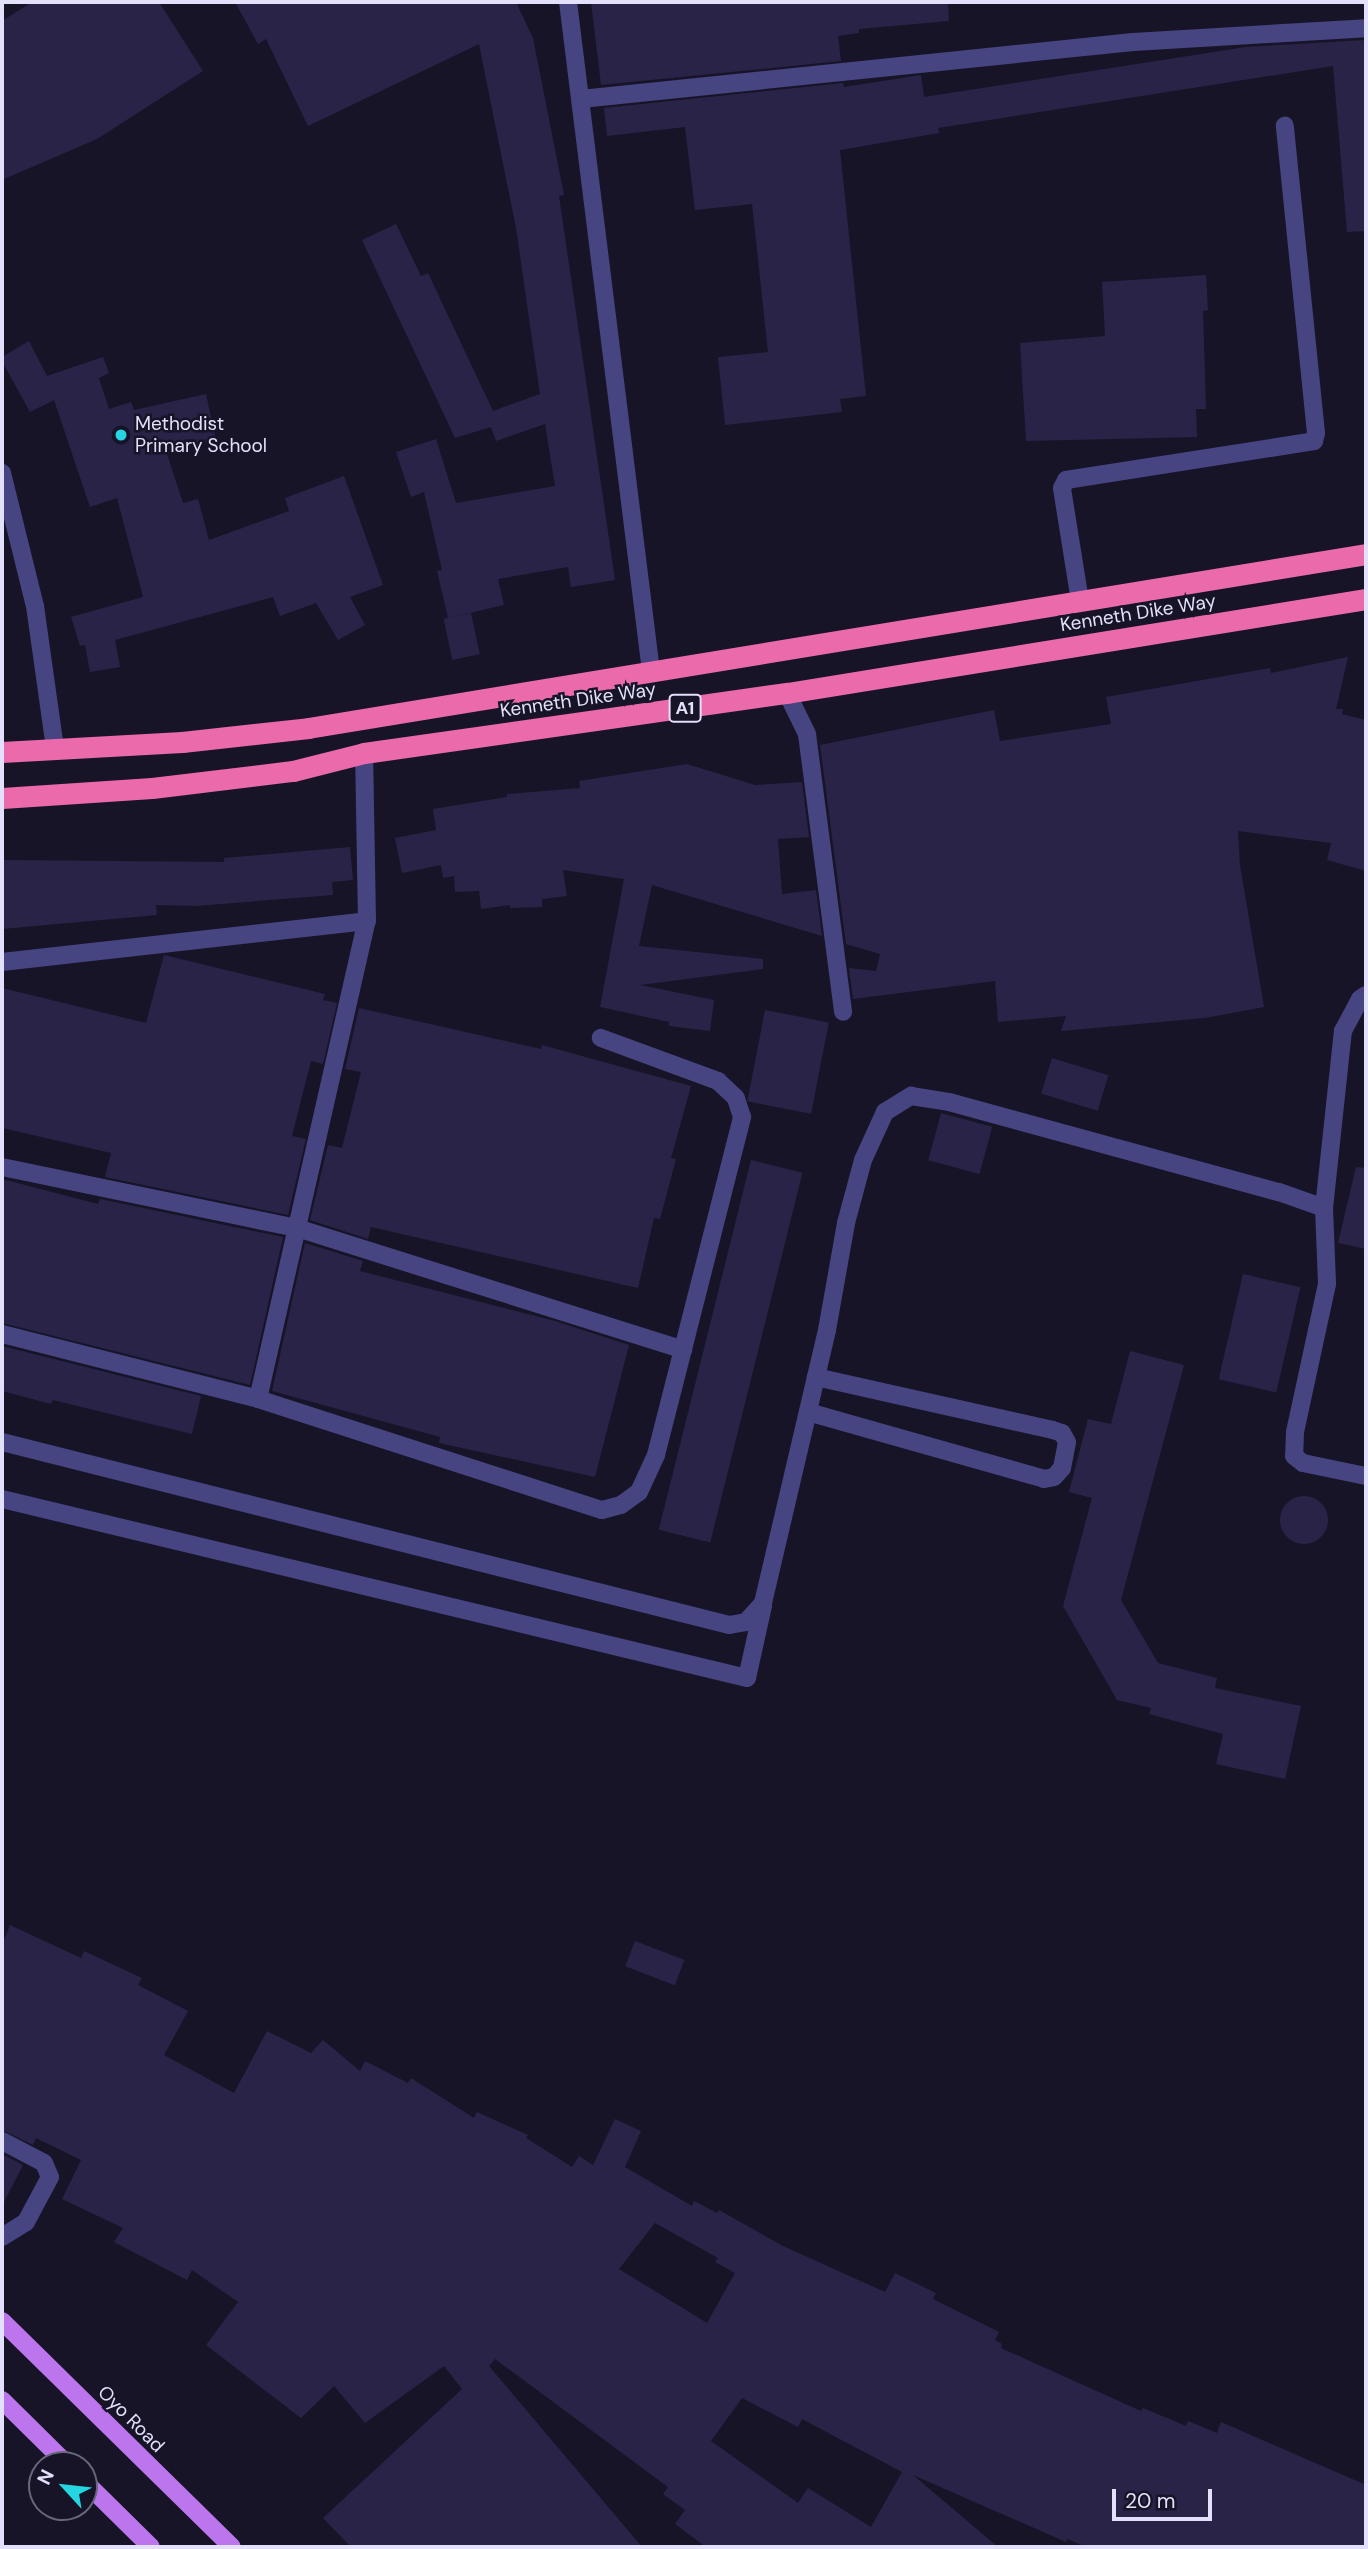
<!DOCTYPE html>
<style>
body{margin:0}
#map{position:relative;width:1368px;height:2549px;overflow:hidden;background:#171428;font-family:"DM Sans",sans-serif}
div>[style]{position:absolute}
.building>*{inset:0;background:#292347;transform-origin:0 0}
.round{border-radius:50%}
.lane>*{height:18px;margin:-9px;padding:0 9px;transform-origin:9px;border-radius:9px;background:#464581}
.street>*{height:18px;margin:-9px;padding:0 9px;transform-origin:9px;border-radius:9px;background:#464581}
.primary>*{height:18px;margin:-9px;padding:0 9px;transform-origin:9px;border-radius:9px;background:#bc75ed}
.highway>*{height:21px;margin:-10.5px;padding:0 10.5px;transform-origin:10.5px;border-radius:10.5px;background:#eb6aac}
.dots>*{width:19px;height:19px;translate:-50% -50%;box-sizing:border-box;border:4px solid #171428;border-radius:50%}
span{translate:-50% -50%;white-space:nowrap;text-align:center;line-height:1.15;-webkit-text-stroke:5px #171428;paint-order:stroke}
.shield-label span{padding:2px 5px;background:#171428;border:2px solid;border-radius:5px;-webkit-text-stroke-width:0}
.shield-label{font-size:18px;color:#e2e0fb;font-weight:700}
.poi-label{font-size:19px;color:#e2e0fb}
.left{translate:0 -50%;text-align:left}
.street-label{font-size:19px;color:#e2e0fb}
.frame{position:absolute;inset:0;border:4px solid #e2e0fb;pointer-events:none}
.north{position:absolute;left:28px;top:2451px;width:70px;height:70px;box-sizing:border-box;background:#171428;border:2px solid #68667c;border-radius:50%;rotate:297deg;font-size:19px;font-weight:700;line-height:28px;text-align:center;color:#e2e0fb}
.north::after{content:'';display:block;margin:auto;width:24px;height:32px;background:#25d5e2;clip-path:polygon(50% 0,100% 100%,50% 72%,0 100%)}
.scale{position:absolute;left:1112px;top:2489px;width:100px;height:32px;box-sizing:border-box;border:4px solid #e2e0fb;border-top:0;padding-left:9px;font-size:21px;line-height:24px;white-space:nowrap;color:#e2e0fb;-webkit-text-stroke:5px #171428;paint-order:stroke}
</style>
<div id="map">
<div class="building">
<i style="clip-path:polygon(32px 2px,159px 2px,203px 71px,97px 139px,2px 180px,2px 21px)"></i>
<i style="clip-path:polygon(235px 2px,516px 2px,533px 38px,564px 195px,559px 196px,615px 580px,571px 587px,568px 567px,498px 579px,504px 605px,448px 618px,437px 571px,442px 570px,424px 492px,411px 497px,396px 452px,436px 439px,456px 503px,555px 486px,545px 424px,496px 441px,491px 427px,455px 438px,362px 240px,396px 224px,421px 276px,428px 273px,493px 411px,540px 394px,516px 228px,479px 44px,308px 126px,266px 39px,258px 44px)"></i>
<i style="clip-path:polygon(591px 2px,948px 2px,949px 21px,859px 29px,859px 33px,838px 36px,841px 61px,601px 85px)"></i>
<i style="clip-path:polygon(1366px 40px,1366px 231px,1347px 232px,1333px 66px,938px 128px,939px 133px,840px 150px,866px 396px,840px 399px,842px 412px,725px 425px,718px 357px,768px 352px,752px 204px,695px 210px,685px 127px,607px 136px,604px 108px,843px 83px,844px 87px,921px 75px,924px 97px,1246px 47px)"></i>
<i style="clip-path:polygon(1206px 275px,1208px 310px,1203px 311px,1206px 409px,1196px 409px,1197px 437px,1026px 441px,1020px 343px,1105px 336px,1102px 282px)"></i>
<i style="clip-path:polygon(29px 341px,47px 376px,103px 357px,109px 373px,99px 378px,109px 409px,131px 402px,134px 410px,206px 394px,216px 440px,166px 451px,183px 503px,198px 499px,209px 540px,289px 511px,285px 498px,344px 476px,383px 585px,350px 597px,365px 625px,338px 640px,316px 603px,280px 616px,273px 597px,115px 640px,120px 667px,90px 672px,85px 645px,80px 646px,71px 617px,143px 597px,117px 498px,90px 507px,54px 400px,30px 412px,2px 361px,2px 357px)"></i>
<i style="left:471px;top:613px;width:42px;height:28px;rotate:78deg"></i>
<i style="clip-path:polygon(1348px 657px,1336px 709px,1343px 709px,1342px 714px,1366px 720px,1366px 871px,1327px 860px,1331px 843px,1238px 831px,1240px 865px,1264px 1007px,1205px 1018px,1061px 1031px,1066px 1016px,998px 1022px,995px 981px,853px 999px,849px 968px,876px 971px,880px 954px,846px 944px,820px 745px,994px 710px,1000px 741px,1111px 724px,1106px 697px,1270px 668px,1271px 673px)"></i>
<i style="clip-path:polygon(687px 764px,755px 785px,802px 782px,809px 837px,778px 839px,782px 894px,816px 890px,822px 936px,652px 885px,639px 946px,763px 959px,763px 969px,640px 985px,714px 1000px,710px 1031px,669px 1026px,669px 1022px,600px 1007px,624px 879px,563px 870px,567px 896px,542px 899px,542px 907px,510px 908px,510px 905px,481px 909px,479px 891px,455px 892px,454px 876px,443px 878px,441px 865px,402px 873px,395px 838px,436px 830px,433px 809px,507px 797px,507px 794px,580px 788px,579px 781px)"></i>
<i style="clip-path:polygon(350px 847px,353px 880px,332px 882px,333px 895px,196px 906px,156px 905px,157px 915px,2px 929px,2px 860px,224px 862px,224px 858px)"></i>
<i style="clip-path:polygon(164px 955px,325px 994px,323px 1000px,337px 1003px,323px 1064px,311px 1061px,292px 1136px,306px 1139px,288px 1215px,105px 1177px,111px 1153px,2px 1128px,2px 988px,146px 1023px)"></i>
<i style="clip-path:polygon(359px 1008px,541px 1049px,542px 1045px,691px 1086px,671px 1158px,676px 1159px,660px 1219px,654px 1218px,638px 1288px,371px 1227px,368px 1239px,310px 1220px,328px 1145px,342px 1148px,361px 1072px,345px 1069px)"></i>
<i style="left:765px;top:1010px;width:65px;height:93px;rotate:11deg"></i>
<i style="left:1052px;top:1058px;width:59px;height:37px;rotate:17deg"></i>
<i style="left:941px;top:1113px;width:53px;height:49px;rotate:15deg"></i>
<i style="left:751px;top:1160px;width:53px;height:381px;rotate:14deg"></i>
<i style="clip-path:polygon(1356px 1167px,1366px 1168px,1366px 1249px,1338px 1243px)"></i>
<i style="clip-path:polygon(2px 1179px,98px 1204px,100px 1199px,283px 1237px,250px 1385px,2px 1323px)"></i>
<i style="clip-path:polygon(305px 1243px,363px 1261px,360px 1271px,555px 1321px,629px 1345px,595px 1477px,439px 1443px,440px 1437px,272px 1391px)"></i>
<i style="left:1243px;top:1274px;width:59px;height:108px;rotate:13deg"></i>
<i style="clip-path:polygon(2px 1346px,201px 1396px,192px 1434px,53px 1400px,51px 1404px,2px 1391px)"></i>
<i style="clip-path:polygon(1130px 1351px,1184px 1365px,1121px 1600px,1158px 1663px,1217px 1678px,1215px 1688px,1301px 1706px,1285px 1779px,1216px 1764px,1223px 1734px,1149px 1714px,1151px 1708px,1117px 1700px,1063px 1606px,1092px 1498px,1069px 1492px,1088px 1419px,1111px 1424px)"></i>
<i class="round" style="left:1280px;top:1496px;width:48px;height:48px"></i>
<i style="clip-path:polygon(evenodd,10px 1925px,81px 1958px,84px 1951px,142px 1978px,138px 1985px,188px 2011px,164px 2055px,234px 2093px,267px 2031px,311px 2053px,323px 2040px,360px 2071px,365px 2061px,408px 2083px,411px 2078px,474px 2118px,477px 2112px,528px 2135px,526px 2138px,572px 2167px,579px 2156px,593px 2165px,615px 2119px,641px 2131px,625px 2167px,692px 2206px,694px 2201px,717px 2213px,719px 2210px,783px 2246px,885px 2292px,895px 2273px,936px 2293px,933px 2299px,999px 2332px,995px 2340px,1002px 2344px,1001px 2348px,1141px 2411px,1143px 2408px,1186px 2426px,1188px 2421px,1217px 2433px,1221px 2422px,1366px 2485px,1366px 2547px,1087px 2547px,1067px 2539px,1066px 2542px,913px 2475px,998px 2547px,706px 2547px,675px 2524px,685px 2510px,663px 2494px,668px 2487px,495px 2359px,489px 2366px,642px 2547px,351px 2547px,323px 2518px,462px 2389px,444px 2366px,365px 2423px,334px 2386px,301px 2418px,206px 2345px,238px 2302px,192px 2270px,187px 2280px,114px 2242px,123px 2228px,62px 2199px,81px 2160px,36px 2138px,33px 2145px,2px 2130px,2px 1945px,10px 1925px,655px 2223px,718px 2258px,715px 2262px,735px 2273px,707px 2323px,619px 2269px,655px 2223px,10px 1925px,742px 2398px,798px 2427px,802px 2419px,902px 2472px,871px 2527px,808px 2488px,798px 2503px,711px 2441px,742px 2398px)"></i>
<i style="left:635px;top:1941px;width:53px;height:27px;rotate:21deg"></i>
<i style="clip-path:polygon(2px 2154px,23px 2165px,2px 2206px)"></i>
</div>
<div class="lane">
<i style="left:1080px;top:601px;width:114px;rotate:-99.1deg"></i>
<i style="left:1062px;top:488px;width:9px;rotate:-63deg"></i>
<i style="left:1066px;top:480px;width:251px;rotate:-8.9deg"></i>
<i style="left:1314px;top:441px;width:8px;rotate:-76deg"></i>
<i style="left:1316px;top:433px;width:309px;rotate:-95.8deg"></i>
<i style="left:787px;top:693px;width:46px;rotate:64deg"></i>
<i style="left:807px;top:734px;width:280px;rotate:82.6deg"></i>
<i style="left:2px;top:962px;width:367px;rotate:-6.4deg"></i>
<i style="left:2px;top:1167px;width:301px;rotate:11.7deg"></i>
<i style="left:297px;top:1228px;width:405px;rotate:17.5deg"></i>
<i style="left:1324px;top:1208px;width:76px;rotate:87.7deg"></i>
<i style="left:1327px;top:1284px;width:151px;rotate:102.2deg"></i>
<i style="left:1295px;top:1432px;width:24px;rotate:92deg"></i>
<i style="left:1294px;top:1456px;width:11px;rotate:38deg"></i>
<i style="left:1303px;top:1463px;width:64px;rotate:11.7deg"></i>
<i style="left:2px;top:1334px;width:264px;rotate:14.2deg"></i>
<i style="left:258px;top:1399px;width:490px;rotate:-77.2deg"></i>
<i style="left:367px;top:921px;width:168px;rotate:-91deg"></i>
<i style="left:258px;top:1399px;width:361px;rotate:17.9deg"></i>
<i style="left:602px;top:1510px;width:20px;rotate:-15deg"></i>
<i style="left:621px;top:1505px;width:22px;rotate:-36deg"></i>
<i style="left:639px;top:1492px;width:41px;rotate:-65.3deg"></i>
<i style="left:656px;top:1455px;width:349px;rotate:-75.7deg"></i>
<i style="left:742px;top:1117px;width:20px;rotate:-108deg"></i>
<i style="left:736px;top:1098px;width:25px;rotate:-137deg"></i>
<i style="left:718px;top:1081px;width:125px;rotate:-159.8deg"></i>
<i style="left:808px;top:1412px;width:245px;rotate:15.8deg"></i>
<i style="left:1044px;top:1479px;width:10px;rotate:-11deg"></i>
<i style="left:1054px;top:1477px;width:12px;rotate:-48deg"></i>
<i style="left:1062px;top:1468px;width:26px;rotate:-79deg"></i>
<i style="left:1067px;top:1442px;width:10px;rotate:-119deg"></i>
<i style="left:1062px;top:1433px;width:9px;rotate:-162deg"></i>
<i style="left:1053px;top:1430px;width:243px;rotate:-167.4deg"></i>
<i style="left:2px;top:1442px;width:750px;rotate:14.13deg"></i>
<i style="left:729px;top:1625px;width:17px;rotate:-10deg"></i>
<i style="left:746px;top:1622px;width:25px;rotate:-48deg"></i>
<i style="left:763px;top:1603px;width:280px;rotate:-76.8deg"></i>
<i style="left:827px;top:1330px;width:109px;rotate:-79.9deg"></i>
<i style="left:846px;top:1223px;width:65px;rotate:-74.9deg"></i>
<i style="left:863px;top:1160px;width:53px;rotate:-65.4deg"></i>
<i style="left:885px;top:1112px;width:31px;rotate:-32deg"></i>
<i style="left:911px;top:1096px;width:38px;rotate:9deg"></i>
<i style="left:949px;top:1102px;width:342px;rotate:15.3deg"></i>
<i style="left:1279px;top:1192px;width:48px;rotate:19.6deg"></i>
<i style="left:1324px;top:1208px;width:178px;rotate:-83.9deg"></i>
<i style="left:1343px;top:1031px;width:36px;rotate:-62deg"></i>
<i style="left:1360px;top:999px;width:7px;rotate:-34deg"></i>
<i style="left:2px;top:1499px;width:766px;rotate:13.51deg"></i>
<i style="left:747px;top:1678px;width:74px;rotate:-77.5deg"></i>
<i style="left:2px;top:2141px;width:47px;rotate:27.6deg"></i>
<i style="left:44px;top:2163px;width:15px;rotate:67deg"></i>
<i style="left:50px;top:2177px;width:51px;rotate:118.1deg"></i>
<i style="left:26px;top:2222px;width:28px;rotate:148deg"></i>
</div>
<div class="street">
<i style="left:568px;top:2px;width:674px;rotate:82.93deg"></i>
<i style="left:581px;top:99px;width:555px;rotate:-5.9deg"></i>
<i style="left:1133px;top:42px;width:233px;rotate:-3.4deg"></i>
<i style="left:2px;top:473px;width:137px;rotate:76.1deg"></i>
<i style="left:35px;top:606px;width:144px;rotate:82deg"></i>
</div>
<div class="primary">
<i style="left:2px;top:2321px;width:322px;rotate:44.5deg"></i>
<i style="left:2px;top:2400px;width:93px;rotate:44.6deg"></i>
<i style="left:84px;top:2481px;width:94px;rotate:44.6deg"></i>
</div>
<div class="highway">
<i style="left:2px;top:752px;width:180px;rotate:-3.2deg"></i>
<i style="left:182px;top:742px;width:127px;rotate:-6.3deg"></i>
<i style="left:308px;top:728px;width:1072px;rotate:-9.34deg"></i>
<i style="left:2px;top:798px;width:150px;rotate:-3.8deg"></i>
<i style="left:152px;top:788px;width:142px;rotate:-6.9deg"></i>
<i style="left:293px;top:771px;width:73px;rotate:-14.2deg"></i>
<i style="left:364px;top:753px;width:427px;rotate:-8.1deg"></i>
<i style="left:787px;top:693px;width:587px;rotate:-9.22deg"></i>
</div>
<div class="dots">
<i style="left:121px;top:435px;background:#25d5e2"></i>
</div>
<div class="shield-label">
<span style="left:685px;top:708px">A1</span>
</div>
<div class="poi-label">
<span class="left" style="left:135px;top:435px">Methodist<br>Primary School</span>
</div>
<div class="street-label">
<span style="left:1138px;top:613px;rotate:-9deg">Kenneth Dike Way</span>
<span style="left:578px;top:700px;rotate:-8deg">Kenneth Dike Way</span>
<span style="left:131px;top:2419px;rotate:45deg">Oyo Road</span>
</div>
<div class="frame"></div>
<div class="north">N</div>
<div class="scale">20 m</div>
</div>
